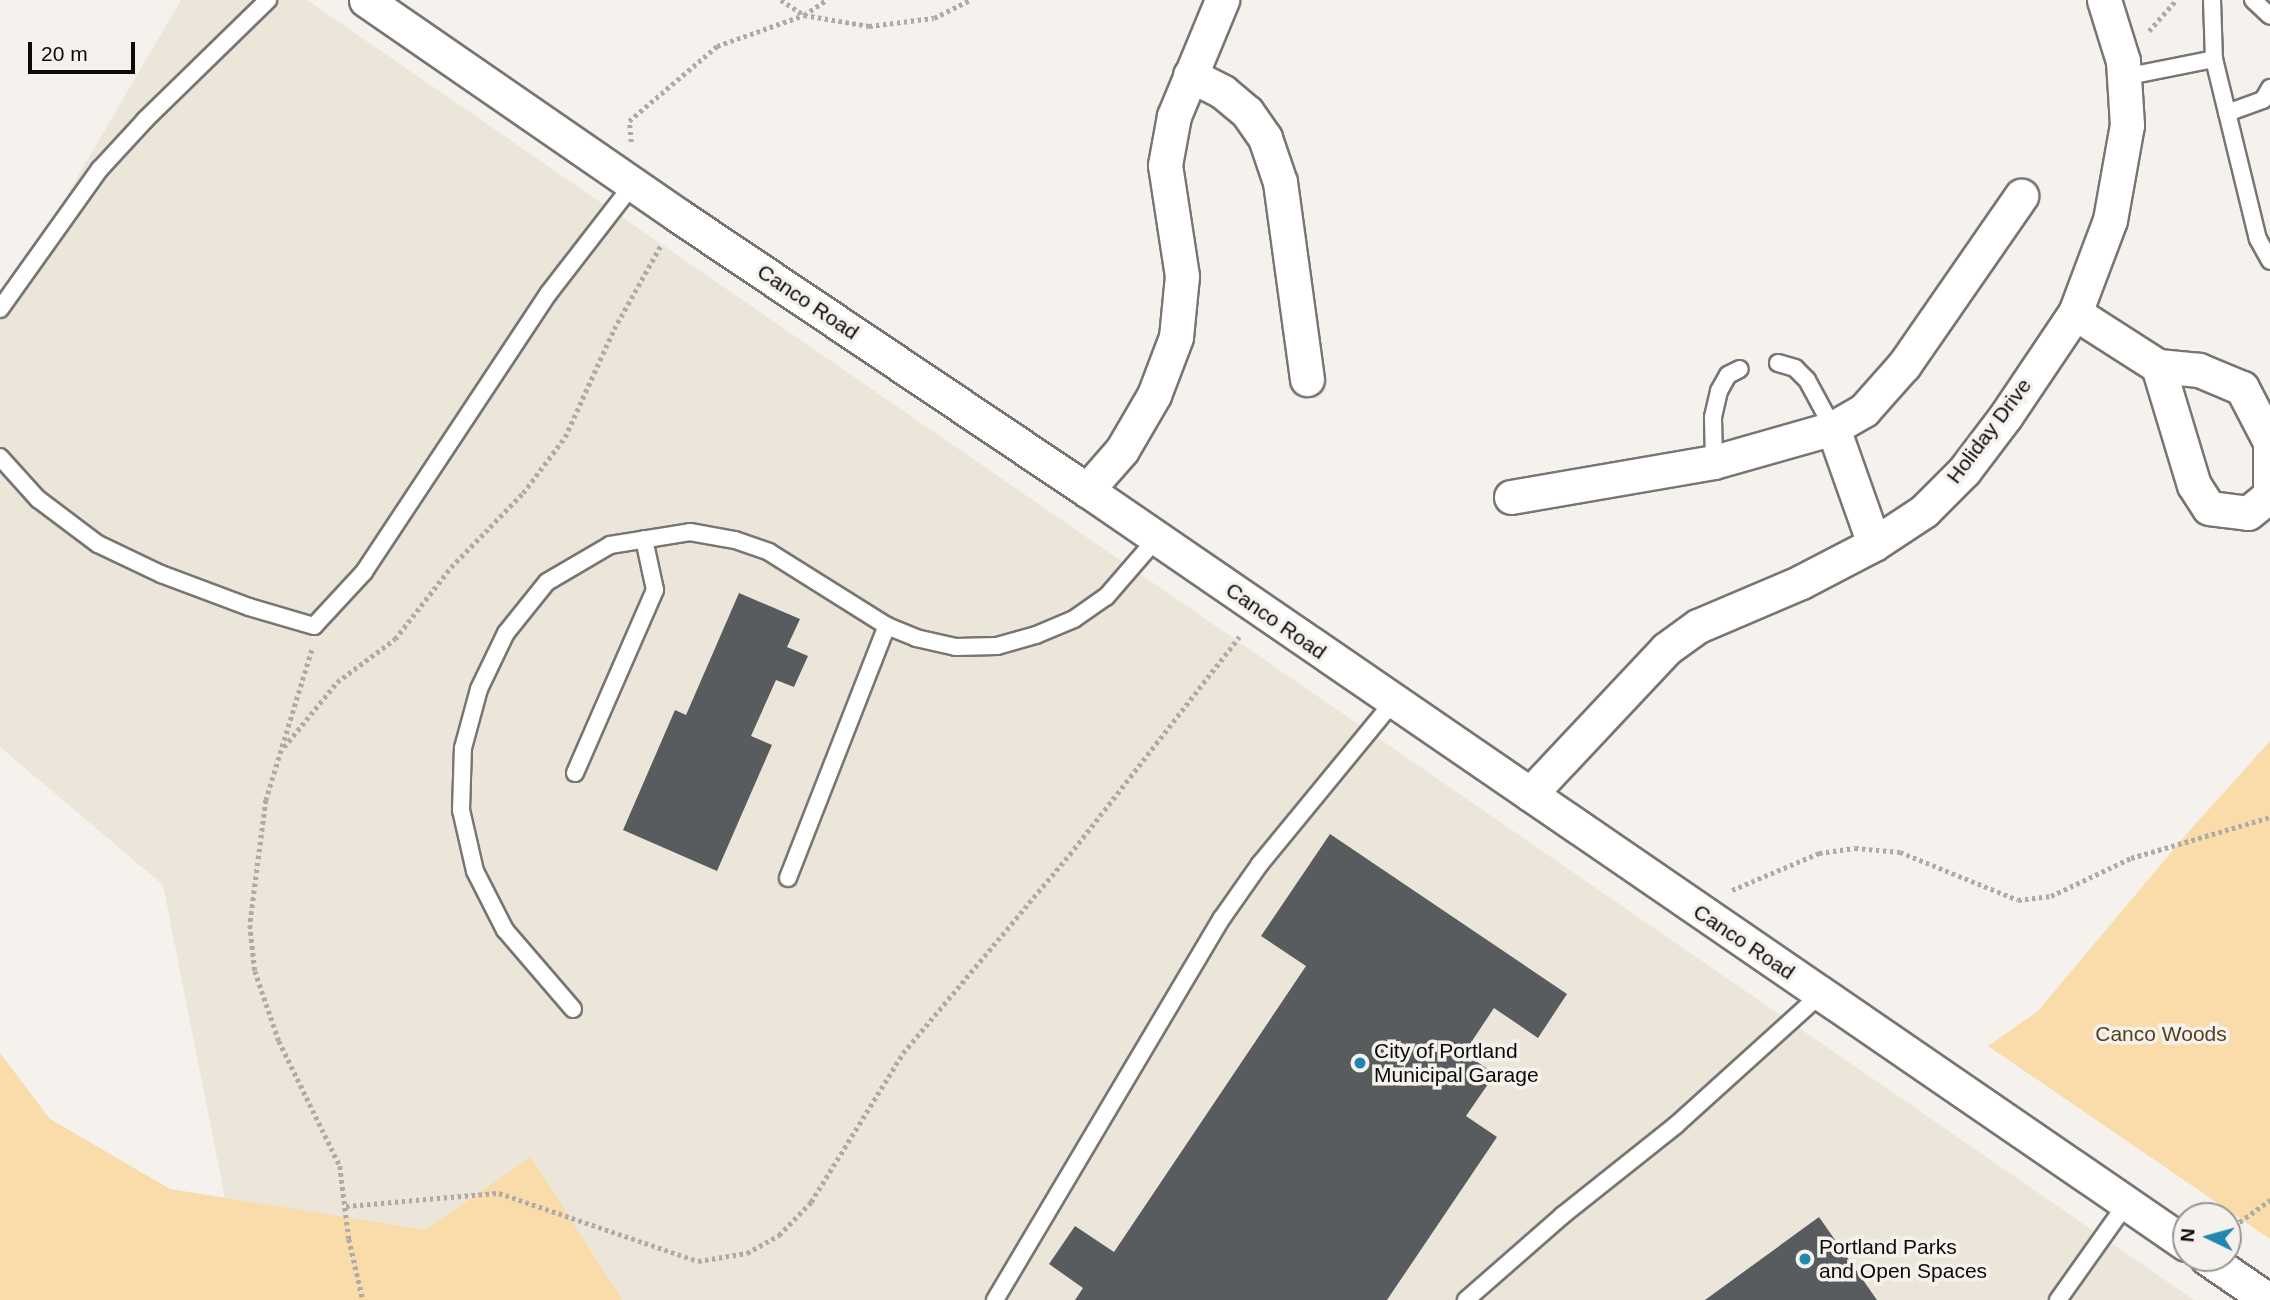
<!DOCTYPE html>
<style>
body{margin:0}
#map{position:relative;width:2270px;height:1300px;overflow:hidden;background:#f5f2ed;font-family:Helvetica,sans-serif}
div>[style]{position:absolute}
.built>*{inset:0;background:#ece6da}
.green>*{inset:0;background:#f9dcaa}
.building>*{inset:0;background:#585c5f}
.path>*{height:4.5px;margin-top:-2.25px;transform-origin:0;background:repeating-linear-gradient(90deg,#adaba7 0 3.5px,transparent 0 7px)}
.roads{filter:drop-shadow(2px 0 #787672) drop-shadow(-2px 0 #787672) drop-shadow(0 2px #787672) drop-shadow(0 -2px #787672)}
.lane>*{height:16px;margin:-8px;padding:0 8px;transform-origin:8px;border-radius:8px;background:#fff}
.street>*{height:33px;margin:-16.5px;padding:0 16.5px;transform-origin:16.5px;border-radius:16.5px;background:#fff}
.dots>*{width:19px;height:19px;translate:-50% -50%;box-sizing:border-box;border:4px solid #f5f2ed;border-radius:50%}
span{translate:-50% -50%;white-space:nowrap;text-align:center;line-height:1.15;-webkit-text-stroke:7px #f5f2ed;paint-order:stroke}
.street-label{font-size:21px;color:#0c0b0a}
.park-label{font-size:21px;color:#52401f}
.poi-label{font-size:21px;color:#0c0b0a}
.left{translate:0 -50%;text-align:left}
.north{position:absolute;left:2172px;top:1202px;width:70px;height:70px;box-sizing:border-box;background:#f5f2ed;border:2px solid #989692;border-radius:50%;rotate:275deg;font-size:19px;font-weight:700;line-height:28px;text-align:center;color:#0c0b0a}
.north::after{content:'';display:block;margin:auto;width:24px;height:32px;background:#2186b0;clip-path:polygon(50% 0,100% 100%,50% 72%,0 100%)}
.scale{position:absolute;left:28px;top:42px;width:107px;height:32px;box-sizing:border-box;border:4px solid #0c0b0a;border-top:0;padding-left:9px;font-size:21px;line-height:24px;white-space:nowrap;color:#0c0b0a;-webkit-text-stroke:5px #f5f2ed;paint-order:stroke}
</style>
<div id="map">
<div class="built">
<i style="clip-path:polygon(181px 0,307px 0,2194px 1300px,245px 1300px,163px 885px,0 747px,0 309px)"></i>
</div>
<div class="green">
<i style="clip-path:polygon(2270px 741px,2270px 1239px,1988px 1046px,2037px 1012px,2190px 830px)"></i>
<i style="clip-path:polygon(0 1053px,50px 1119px,170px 1189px,425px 1230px,531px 1157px,622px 1300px,0 1300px)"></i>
</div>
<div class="building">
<i style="clip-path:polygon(739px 593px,800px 619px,787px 647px,808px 656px,794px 687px,776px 680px,751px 736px,772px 745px,717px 871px,623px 830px,675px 710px,686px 715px)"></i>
<i style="clip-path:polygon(1330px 834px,1567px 994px,1538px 1038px,1494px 1008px,1464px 1053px,1495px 1074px,1466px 1116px,1497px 1137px,1387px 1300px,1075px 1300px,1083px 1288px,1049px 1264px,1075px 1226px,1114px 1252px,1306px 966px,1261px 936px)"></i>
<i style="clip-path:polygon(1819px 1217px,1877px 1300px,1705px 1300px)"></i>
</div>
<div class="path">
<i style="left:781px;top:0;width:27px;rotate:33deg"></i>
<i style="left:804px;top:15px;width:66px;rotate:9.6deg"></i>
<i style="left:869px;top:26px;width:65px;rotate:-7deg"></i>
<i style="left:934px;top:18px;width:40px;rotate:-26.6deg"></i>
<i style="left:2149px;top:31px;width:41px;rotate:-48.9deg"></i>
<i style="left:631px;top:142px;width:21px;rotate:-95deg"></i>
<i style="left:629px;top:121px;width:116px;rotate:-40.4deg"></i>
<i style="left:717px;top:46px;width:92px;rotate:-19.6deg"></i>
<i style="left:804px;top:15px;width:27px;rotate:-34deg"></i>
<i style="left:312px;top:650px;width:157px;rotate:107deg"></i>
<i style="left:266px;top:800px;width:126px;rotate:97.3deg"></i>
<i style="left:250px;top:925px;width:46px;rotate:83.8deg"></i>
<i style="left:255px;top:971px;width:74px;rotate:71.1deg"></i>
<i style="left:279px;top:1041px;width:139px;rotate:64deg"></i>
<i style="left:340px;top:1166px;width:74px;rotate:83deg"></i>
<i style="left:349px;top:1239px;width:63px;rotate:77.1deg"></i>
<i style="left:284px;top:747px;width:84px;rotate:-50.8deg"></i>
<i style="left:337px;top:682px;width:72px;rotate:-36.6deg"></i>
<i style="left:395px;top:639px;width:91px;rotate:-52.1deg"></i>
<i style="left:451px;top:567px;width:103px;rotate:-45.8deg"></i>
<i style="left:523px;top:493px;width:70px;rotate:-53.1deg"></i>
<i style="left:565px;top:437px;width:119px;rotate:-65.6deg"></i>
<i style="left:614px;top:329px;width:96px;rotate:-60.8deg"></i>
<i style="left:1732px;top:890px;width:95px;rotate:-23deg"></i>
<i style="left:1819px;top:853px;width:36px;rotate:-8deg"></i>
<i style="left:1855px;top:848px;width:45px;rotate:5.1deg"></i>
<i style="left:1900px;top:852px;width:127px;rotate:22.1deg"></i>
<i style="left:2018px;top:900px;width:33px;rotate:-7deg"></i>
<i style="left:2051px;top:896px;width:89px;rotate:-25.4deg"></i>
<i style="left:2131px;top:858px;width:145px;rotate:-16.4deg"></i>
<i style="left:346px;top:1206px;width:154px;rotate:-4.9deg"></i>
<i style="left:499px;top:1193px;width:210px;rotate:18.9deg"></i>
<i style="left:698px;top:1261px;width:50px;rotate:-9.3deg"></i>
<i style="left:747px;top:1253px;width:37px;rotate:-29deg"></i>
<i style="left:779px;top:1235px;width:46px;rotate:-45.9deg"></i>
<i style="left:811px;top:1202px;width:175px;rotate:-58.3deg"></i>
<i style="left:903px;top:1053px;width:266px;rotate:-50deg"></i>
<i style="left:1074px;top:849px;width:269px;rotate:-52.1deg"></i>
<i style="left:2228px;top:1230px;width:52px;rotate:-35.5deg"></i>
</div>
<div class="roads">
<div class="lane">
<i style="left:2212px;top:0;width:59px;rotate:88.1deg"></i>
<i style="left:2253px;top:0;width:23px;rotate:43deg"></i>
<i style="left:2124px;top:77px;width:92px;rotate:-11.3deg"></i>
<i style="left:2214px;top:59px;width:185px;rotate:76.3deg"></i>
<i style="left:2258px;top:239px;width:25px;rotate:61deg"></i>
<i style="left:2227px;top:113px;width:38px;rotate:-20deg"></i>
<i style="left:2263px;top:100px;width:14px;rotate:-60deg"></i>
<i style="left:0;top:309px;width:172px;rotate:-54.5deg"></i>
<i style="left:100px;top:169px;width:67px;rotate:-47.4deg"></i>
<i style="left:145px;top:120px;width:172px;rotate:-44.3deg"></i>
<i style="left:1778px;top:363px;width:18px;rotate:16deg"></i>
<i style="left:1795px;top:368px;width:17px;rotate:45deg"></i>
<i style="left:1807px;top:380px;width:55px;rotate:61.6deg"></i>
<i style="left:0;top:457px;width:57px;rotate:47.9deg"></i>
<i style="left:38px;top:499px;width:75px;rotate:36.9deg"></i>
<i style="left:98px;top:544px;width:70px;rotate:25.5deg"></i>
<i style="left:161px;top:574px;width:94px;rotate:20.6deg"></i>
<i style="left:249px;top:607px;width:68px;rotate:16.3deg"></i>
<i style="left:314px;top:626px;width:74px;rotate:-47.2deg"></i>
<i style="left:364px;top:572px;width:333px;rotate:-56.5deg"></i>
<i style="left:548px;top:294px;width:139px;rotate:-52.3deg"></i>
<i style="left:1714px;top:462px;width:45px;rotate:-91.3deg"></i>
<i style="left:1713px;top:417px;width:27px;rotate:-77deg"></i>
<i style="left:1719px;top:391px;width:18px;rotate:-61deg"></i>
<i style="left:1728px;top:375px;width:13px;rotate:-27deg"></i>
<i style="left:575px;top:773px;width:200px;rotate:-66.4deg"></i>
<i style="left:655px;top:590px;width:52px;rotate:-102.2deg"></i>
<i style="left:788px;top:878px;width:271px;rotate:-68.6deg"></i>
<i style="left:573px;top:1009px;width:104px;rotate:-130.7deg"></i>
<i style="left:505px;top:930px;width:66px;rotate:-117deg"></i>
<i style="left:475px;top:871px;width:63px;rotate:-102.9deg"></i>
<i style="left:461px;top:810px;width:62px;rotate:-88.2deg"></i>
<i style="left:463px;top:748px;width:61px;rotate:-74.8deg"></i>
<i style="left:479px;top:689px;width:62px;rotate:-64.3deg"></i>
<i style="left:506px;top:633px;width:65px;rotate:-51.2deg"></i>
<i style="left:547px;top:582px;width:73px;rotate:-30.4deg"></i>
<i style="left:610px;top:545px;width:81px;rotate:-9.2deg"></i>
<i style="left:690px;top:532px;width:46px;rotate:10.1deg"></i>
<i style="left:735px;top:540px;width:36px;rotate:19deg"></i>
<i style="left:769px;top:552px;width:139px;rotate:32.1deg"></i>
<i style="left:887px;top:626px;width:31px;rotate:22deg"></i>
<i style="left:916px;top:638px;width:41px;rotate:12.7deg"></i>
<i style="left:956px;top:647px;width:41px;rotate:-1.4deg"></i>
<i style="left:997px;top:646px;width:41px;rotate:-15.8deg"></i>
<i style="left:1036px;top:635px;width:41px;rotate:-22.8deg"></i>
<i style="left:1074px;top:619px;width:39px;rotate:-35deg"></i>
<i style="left:1106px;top:597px;width:78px;rotate:-49.2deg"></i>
<i style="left:995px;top:1300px;width:444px;rotate:-59.3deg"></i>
<i style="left:1222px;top:918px;width:66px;rotate:-54.9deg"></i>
<i style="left:1260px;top:864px;width:210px;rotate:-50.6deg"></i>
<i style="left:1466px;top:1300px;width:129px;rotate:-41.2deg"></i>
<i style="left:1563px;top:1215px;width:144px;rotate:-38.5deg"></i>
<i style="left:1676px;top:1125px;width:195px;rotate:-42.1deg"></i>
<i style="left:2058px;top:1300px;width:119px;rotate:-54.6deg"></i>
</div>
<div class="street">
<i style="left:366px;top:0;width:380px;rotate:34.6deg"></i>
<i style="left:679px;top:216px;width:491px;rotate:33.9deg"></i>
<i style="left:1087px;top:490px;width:1333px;rotate:34.45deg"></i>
<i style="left:1190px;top:75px;width:37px;rotate:27deg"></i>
<i style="left:1223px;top:92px;width:31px;rotate:40deg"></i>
<i style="left:1247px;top:112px;width:32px;rotate:55deg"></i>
<i style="left:1265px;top:138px;width:46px;rotate:71.2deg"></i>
<i style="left:1280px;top:182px;width:199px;rotate:82.2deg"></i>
<i style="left:2075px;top:313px;width:98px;rotate:32.6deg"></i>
<i style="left:2158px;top:366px;width:124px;rotate:73.2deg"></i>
<i style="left:2194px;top:485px;width:27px;rotate:57deg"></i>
<i style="left:2209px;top:508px;width:39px;rotate:7deg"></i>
<i style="left:2248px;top:513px;width:28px;rotate:-39deg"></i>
<i style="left:2270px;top:495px;width:53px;rotate:-90deg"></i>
<i style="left:2270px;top:442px;width:61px;rotate:-117.4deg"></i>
<i style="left:2242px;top:388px;width:47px;rotate:-157.3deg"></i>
<i style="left:2199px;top:370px;width:41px;rotate:-174.4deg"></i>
<i style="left:1833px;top:428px;width:123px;rotate:70.5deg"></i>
<i style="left:1087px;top:490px;width:53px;rotate:-48.8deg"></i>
<i style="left:1122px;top:450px;width:64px;rotate:-59.8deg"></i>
<i style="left:1154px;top:395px;width:62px;rotate:-69.2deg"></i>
<i style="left:1176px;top:337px;width:61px;rotate:-84.4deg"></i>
<i style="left:1182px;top:276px;width:112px;rotate:-98.7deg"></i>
<i style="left:1165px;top:165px;width:50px;rotate:-79.6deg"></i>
<i style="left:1174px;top:116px;width:126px;rotate:-67.5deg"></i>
<i style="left:1511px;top:497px;width:206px;rotate:-9.8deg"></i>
<i style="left:1714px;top:462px;width:124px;rotate:-15.9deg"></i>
<i style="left:1833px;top:428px;width:36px;rotate:-30deg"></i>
<i style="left:1864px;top:410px;width:60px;rotate:-48.4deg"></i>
<i style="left:1904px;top:365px;width:206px;rotate:-55.3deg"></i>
<i style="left:1530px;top:794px;width:199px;rotate:-46.8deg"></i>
<i style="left:1666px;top:649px;width:39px;rotate:-36deg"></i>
<i style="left:1698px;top:626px;width:112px;rotate:-23.1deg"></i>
<i style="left:1801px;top:582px;width:82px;rotate:-27.5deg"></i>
<i style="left:1874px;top:544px;width:60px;rotate:-33.4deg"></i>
<i style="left:1924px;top:511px;width:57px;rotate:-45deg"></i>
<i style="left:1964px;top:471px;width:68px;rotate:-52.8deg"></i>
<i style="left:2005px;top:417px;width:125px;rotate:-56.1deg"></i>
<i style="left:2075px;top:313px;width:99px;rotate:-69.4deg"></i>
<i style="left:2110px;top:220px;width:97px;rotate:-79.9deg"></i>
<i style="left:2127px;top:125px;width:64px;rotate:-93.6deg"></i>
<i style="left:2123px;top:61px;width:64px;rotate:-107.3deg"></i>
<i style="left:2207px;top:1258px;width:74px;rotate:34.5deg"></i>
</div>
</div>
<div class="dots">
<i style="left:1360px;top:1063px;background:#2186b0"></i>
<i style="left:1805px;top:1259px;background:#2186b0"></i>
</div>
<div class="street-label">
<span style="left:808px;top:302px;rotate:34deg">Canco Road</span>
<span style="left:1989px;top:431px;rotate:-53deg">Holiday Drive</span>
<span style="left:1276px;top:621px;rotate:35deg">Canco Road</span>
<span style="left:1744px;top:942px;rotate:34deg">Canco Road</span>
</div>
<div class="park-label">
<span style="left:2161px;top:1034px">Canco Woods</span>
</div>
<div class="poi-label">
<span class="left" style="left:1374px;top:1063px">City of Portland<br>Municipal Garage</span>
<span class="left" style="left:1819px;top:1259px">Portland Parks<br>and Open Spaces</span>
</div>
<div class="north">N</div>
<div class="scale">20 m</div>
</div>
